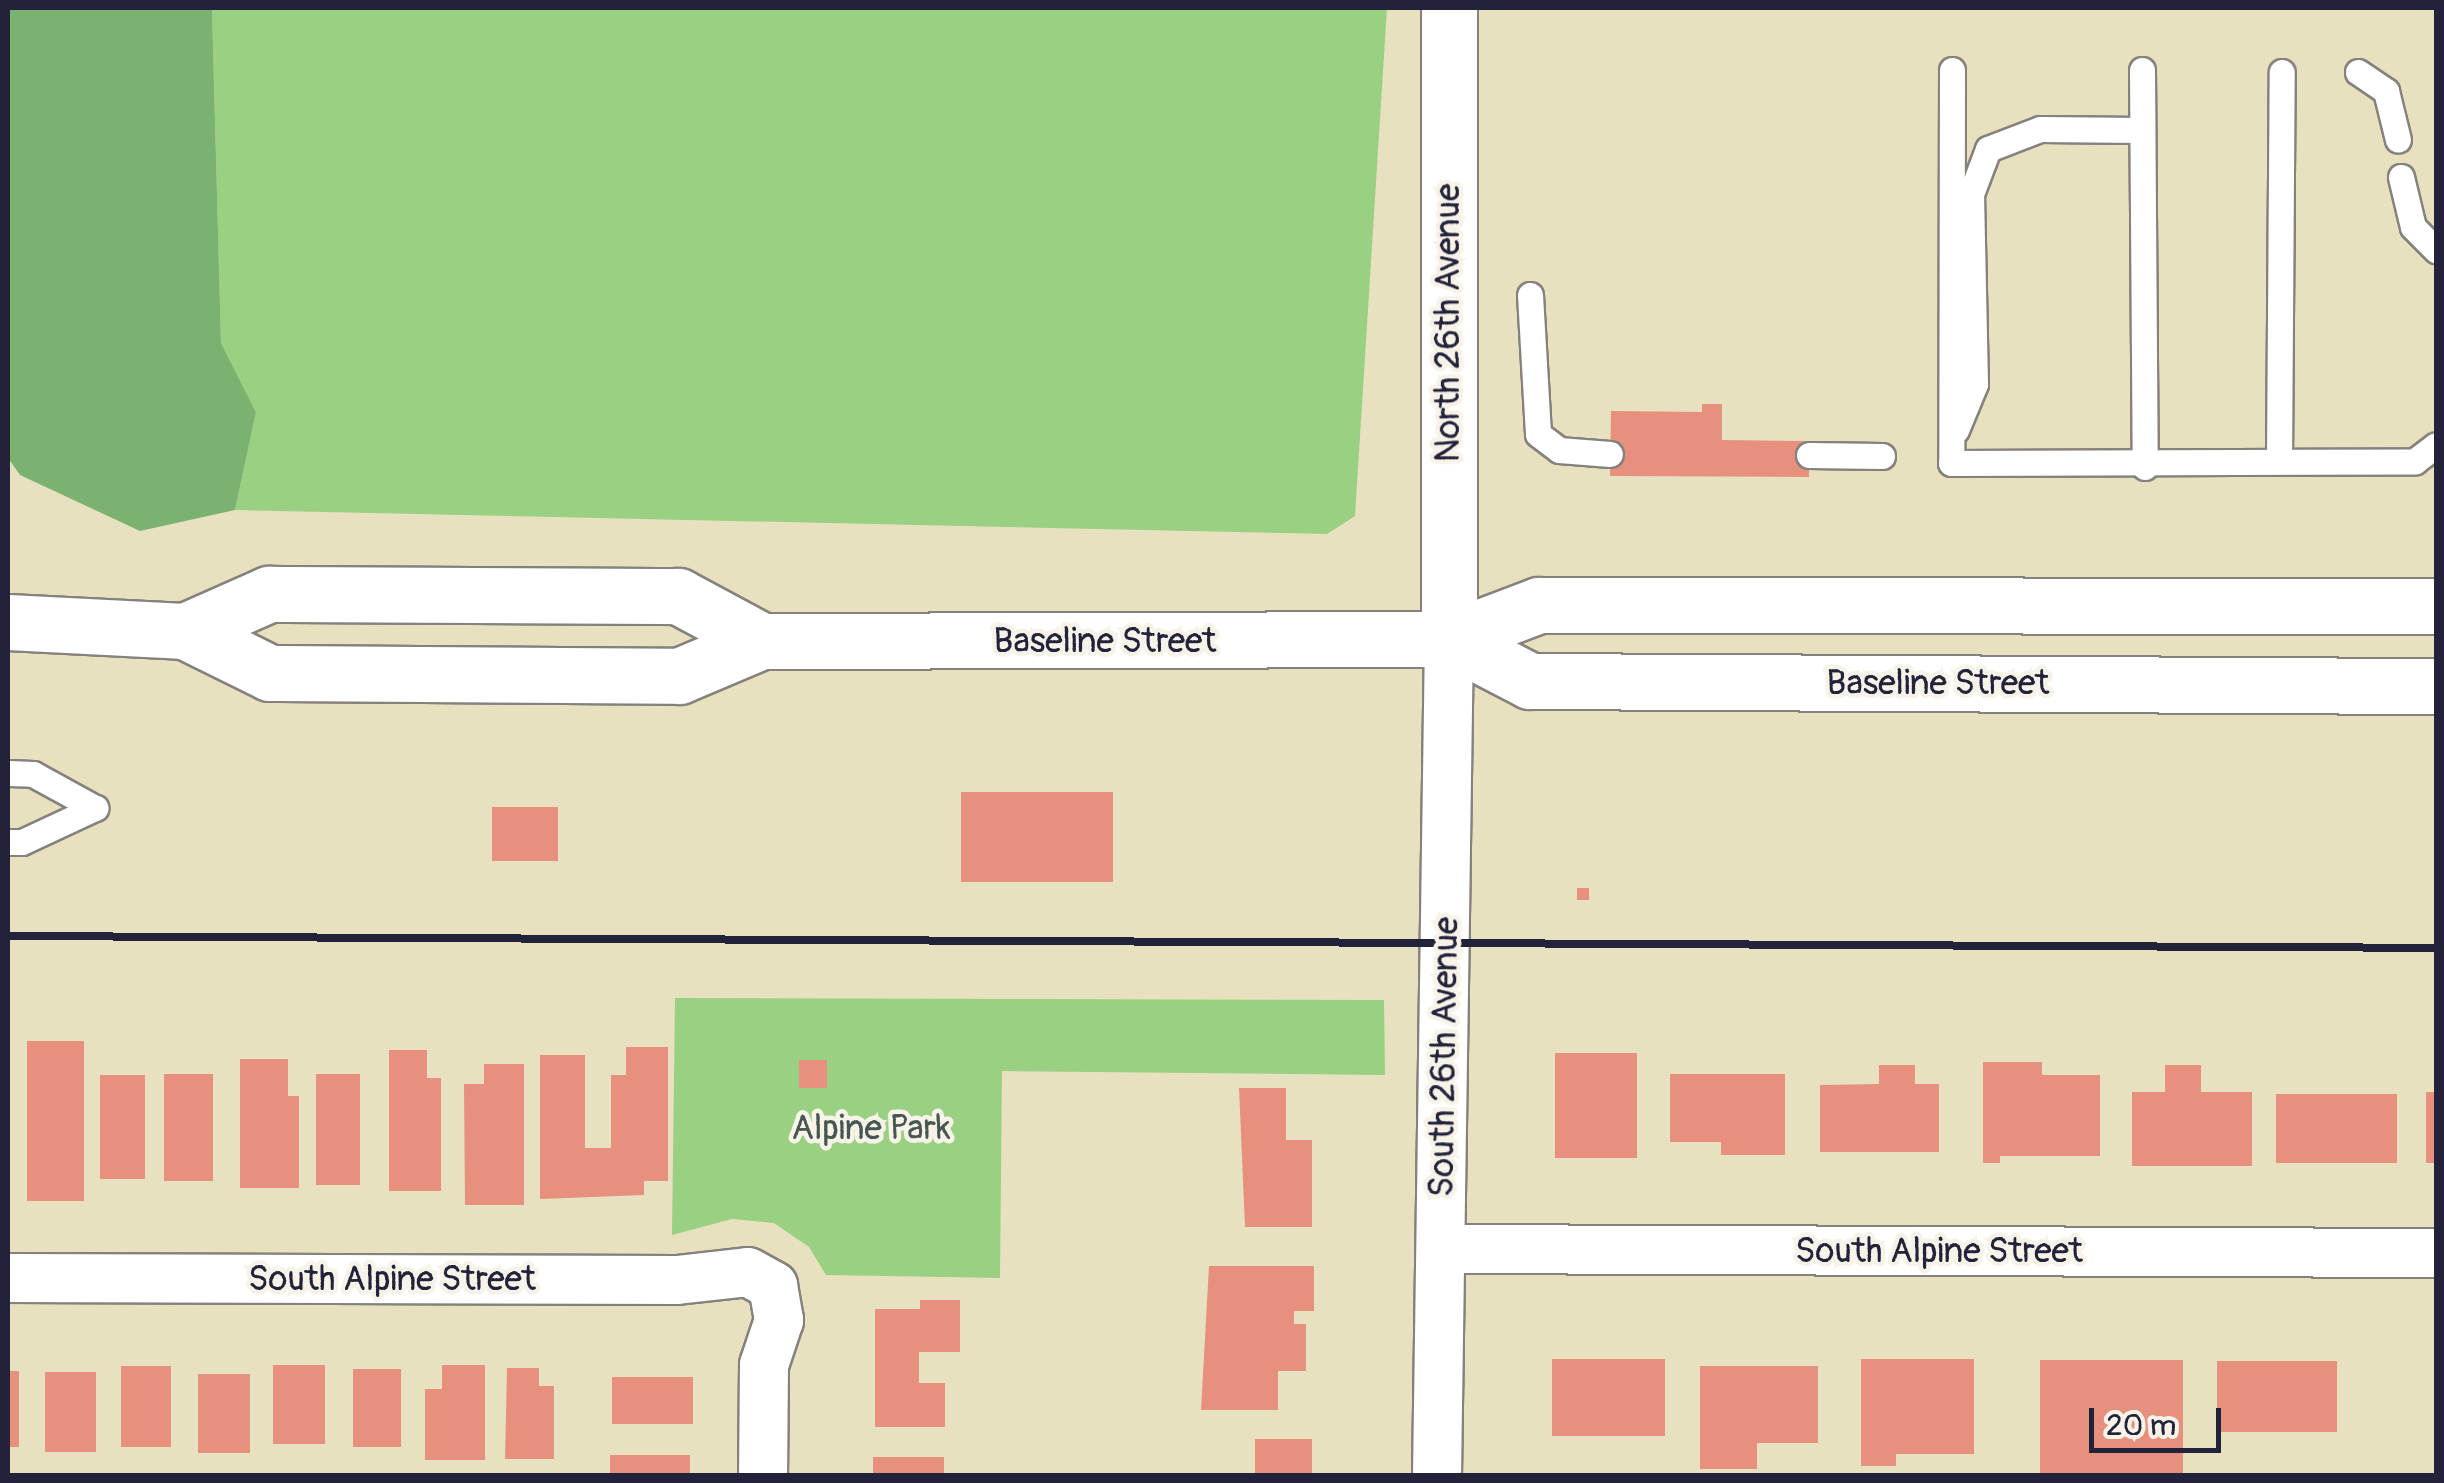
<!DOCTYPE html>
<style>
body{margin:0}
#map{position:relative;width:2444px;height:1483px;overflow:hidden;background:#e8e1bf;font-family:Pangolin,sans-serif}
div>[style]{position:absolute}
.green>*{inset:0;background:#9ad081}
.forest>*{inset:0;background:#7bb26f}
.building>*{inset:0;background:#e7907d;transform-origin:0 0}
.roads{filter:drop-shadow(2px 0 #85827d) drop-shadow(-2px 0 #85827d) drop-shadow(0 2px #85827d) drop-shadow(0 -2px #85827d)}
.service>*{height:25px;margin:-12.5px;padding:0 12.5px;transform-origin:12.5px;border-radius:12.5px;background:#fff}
.minor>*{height:48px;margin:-24px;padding:0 24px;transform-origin:24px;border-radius:24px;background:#fff}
.tertiary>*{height:55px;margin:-27.5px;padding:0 27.5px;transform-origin:27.5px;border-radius:27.5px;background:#fff}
.trunk>*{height:55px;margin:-27.5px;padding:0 27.5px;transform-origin:27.5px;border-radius:27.5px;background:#fff}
.rail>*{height:8px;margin:-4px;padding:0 4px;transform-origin:4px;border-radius:4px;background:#22223b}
span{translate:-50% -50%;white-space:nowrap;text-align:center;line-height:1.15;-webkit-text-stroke:9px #f7f3e8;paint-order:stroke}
.street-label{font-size:35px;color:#22223b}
.park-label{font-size:35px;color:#465650}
.frame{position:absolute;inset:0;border:10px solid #22223b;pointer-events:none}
.scale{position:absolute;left:2089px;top:1408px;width:132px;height:45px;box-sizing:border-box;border:5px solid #22223b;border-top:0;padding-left:12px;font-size:30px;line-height:35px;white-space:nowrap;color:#22223b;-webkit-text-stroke:8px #f7f3e8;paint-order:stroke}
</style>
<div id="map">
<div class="green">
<i style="clip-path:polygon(212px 8px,1387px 8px,1355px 516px,1327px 534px,235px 510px,256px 412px,221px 343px)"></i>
<i style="clip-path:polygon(675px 998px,1384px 1000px,1385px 1075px,1002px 1071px,1000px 1278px,826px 1275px,809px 1247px,774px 1223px,732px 1219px,672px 1235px)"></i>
</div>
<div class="forest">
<i style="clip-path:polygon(8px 8px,212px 8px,221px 343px,256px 412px,235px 510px,140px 531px,20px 475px,8px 458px)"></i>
</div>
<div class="building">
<i style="clip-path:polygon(1702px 404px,1722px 404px,1722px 440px,1809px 441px,1809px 477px,1610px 476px,1611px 411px,1702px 412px)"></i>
<i style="left:961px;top:792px;width:152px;height:90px"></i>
<i style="left:492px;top:807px;width:66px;height:54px"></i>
<i style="left:1577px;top:888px;width:12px;height:12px"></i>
<i style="left:27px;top:1041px;width:57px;height:160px"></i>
<i style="clip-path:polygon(626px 1047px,668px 1047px,668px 1181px,644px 1181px,644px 1195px,540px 1199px,540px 1055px,585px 1055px,585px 1148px,611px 1148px,611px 1075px,626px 1075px)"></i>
<i style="clip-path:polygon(389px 1050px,427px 1050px,427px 1078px,441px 1078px,441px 1191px,389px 1191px)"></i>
<i style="left:1555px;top:1053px;width:82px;height:105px"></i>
<i style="clip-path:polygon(240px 1059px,288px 1059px,288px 1096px,299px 1096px,299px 1188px,240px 1188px)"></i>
<i style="left:799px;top:1060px;width:28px;height:28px"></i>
<i style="clip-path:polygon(1983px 1062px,2042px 1062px,2042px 1075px,2100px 1075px,2100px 1156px,2000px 1156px,2000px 1163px,1983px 1163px)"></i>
<i style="clip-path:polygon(484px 1064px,524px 1064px,524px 1205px,465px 1205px,464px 1084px,484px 1084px)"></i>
<i style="clip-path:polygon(1879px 1065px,1915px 1065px,1915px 1084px,1939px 1084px,1939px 1152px,1820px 1152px,1820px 1085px,1879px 1084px)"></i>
<i style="clip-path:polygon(2165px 1065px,2201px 1065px,2201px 1092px,2252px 1092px,2252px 1166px,2132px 1166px,2132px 1092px,2165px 1092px)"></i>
<i style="left:164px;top:1074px;width:49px;height:107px"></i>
<i style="left:316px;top:1074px;width:44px;height:111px"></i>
<i style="clip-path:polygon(1670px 1074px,1785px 1074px,1785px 1155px,1721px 1155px,1721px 1142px,1670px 1142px)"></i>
<i style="left:100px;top:1075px;width:45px;height:104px"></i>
<i style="clip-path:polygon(1239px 1088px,1286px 1088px,1286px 1140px,1312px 1140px,1312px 1227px,1245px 1227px)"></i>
<i style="left:2426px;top:1092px;width:10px;height:71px"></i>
<i style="left:2276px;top:1094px;width:121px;height:69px"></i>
<i style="clip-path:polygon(1209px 1266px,1314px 1266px,1314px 1311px,1294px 1311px,1294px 1324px,1306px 1324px,1306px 1371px,1278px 1371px,1278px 1410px,1201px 1410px)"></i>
<i style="clip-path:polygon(920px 1300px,960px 1300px,960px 1352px,919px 1352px,919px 1383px,945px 1383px,945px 1427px,875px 1427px,875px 1309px,920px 1309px)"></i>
<i style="left:1552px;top:1359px;width:113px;height:77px"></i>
<i style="clip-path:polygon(1861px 1359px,1974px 1359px,1974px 1454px,1896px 1454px,1896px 1466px,1861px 1466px)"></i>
<i style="left:2040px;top:1360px;width:143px;height:116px"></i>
<i style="left:2217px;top:1361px;width:120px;height:71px"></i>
<i style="left:273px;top:1365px;width:52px;height:79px"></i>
<i style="clip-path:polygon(442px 1365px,485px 1365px,485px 1460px,425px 1460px,425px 1389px,442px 1389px)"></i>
<i style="left:121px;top:1366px;width:50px;height:81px"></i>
<i style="clip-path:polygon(1700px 1366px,1818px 1366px,1818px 1443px,1757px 1443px,1757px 1469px,1700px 1469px)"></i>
<i style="clip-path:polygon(507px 1368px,539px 1368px,539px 1386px,554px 1386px,554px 1459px,505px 1459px)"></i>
<i style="left:353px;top:1369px;width:48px;height:78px"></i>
<i style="left:8px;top:1371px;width:11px;height:76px"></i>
<i style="left:45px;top:1372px;width:51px;height:80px"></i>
<i style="left:198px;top:1374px;width:52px;height:79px"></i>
<i style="left:612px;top:1377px;width:81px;height:47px"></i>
<i style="left:1255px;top:1439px;width:57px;height:37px"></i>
<i style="left:610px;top:1455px;width:80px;height:21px"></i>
<i style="left:873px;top:1457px;width:71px;height:19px"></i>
</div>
<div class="roads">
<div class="service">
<i style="left:1952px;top:70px;width:393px;rotate:90.1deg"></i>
<i style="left:1951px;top:463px;width:464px;rotate:-0.2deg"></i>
<i style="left:2415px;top:461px;width:26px;rotate:-37deg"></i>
<i style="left:2142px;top:70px;width:397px;rotate:89.6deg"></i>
<i style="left:2358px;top:72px;width:34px;rotate:34deg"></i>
<i style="left:2386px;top:91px;width:50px;rotate:76.2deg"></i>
<i style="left:2401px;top:177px;width:51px;rotate:76.5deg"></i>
<i style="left:2413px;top:227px;width:33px;rotate:45deg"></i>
<i style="left:1530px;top:295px;width:139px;rotate:86.7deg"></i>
<i style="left:1538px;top:434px;width:26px;rotate:37deg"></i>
<i style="left:1559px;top:450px;width:51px;rotate:4.5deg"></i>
<i style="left:1956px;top:430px;width:50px;rotate:-67.6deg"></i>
<i style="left:1975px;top:384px;width:190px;rotate:-91.2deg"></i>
<i style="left:1971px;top:194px;width:48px;rotate:-69.3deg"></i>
<i style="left:1988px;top:149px;width:56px;rotate:-21deg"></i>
<i style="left:2040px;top:129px;width:102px;rotate:0.6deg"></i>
<i style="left:1809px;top:455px;width:73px;rotate:0.8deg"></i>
<i style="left:2279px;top:461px;width:389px;rotate:-89.6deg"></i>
<i style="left:8px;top:773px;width:25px;rotate:2deg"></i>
<i style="left:33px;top:774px;width:71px;rotate:28.7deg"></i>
<i style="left:8px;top:842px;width:14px"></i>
<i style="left:22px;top:842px;width:81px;rotate:-25deg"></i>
</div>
<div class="minor">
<i style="left:1441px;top:1249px;width:995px;rotate:0.23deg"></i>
<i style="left:8px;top:1278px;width:669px;rotate:0.17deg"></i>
<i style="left:677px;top:1280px;width:71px;rotate:-6.4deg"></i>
<i style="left:748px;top:1272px;width:29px;rotate:29deg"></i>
<i style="left:773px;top:1286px;width:35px;rotate:80deg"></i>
<i style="left:779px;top:1320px;width:47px;rotate:108.4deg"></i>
<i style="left:764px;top:1365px;width:111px;rotate:90.5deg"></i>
<i style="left:1437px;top:1476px;width:837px;rotate:-89.18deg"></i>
</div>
<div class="tertiary">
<i style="left:1449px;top:639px;width:631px;rotate:-90deg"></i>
</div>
<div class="trunk">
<i style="left:8px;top:622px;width:177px;rotate:2.9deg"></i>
<i style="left:185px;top:631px;width:95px;rotate:26.3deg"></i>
<i style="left:270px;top:673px;width:409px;rotate:0.4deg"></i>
<i style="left:679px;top:676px;width:90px;rotate:-22.9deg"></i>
<i style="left:762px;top:641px;width:687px;rotate:-0.17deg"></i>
<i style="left:1449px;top:639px;width:96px;rotate:-20.7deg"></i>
<i style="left:1539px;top:605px;width:897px;rotate:0.06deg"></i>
<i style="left:185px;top:631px;width:92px;rotate:-23.8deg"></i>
<i style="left:269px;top:594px;width:409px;rotate:0.3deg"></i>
<i style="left:678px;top:596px;width:95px;rotate:28.2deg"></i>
<i style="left:1449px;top:639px;width:91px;rotate:27.4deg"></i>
<i style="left:1530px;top:681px;width:906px;rotate:0.32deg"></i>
</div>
</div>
<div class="rail">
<i style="left:8px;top:936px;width:2428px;rotate:0.28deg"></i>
</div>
<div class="street-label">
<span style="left:1448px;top:323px;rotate:-90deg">North 26th Avenue</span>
<span style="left:1105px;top:641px">Baseline Street</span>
<span style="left:1938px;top:683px">Baseline Street</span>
<span style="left:1444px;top:1057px;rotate:-89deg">South 26th Avenue</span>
<span style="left:1939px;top:1251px">South Alpine Street</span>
<span style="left:392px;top:1279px">South Alpine Street</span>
</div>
<div class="park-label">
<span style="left:871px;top:1128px">Alpine Park</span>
</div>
<div class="frame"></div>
<div class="scale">20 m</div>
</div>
